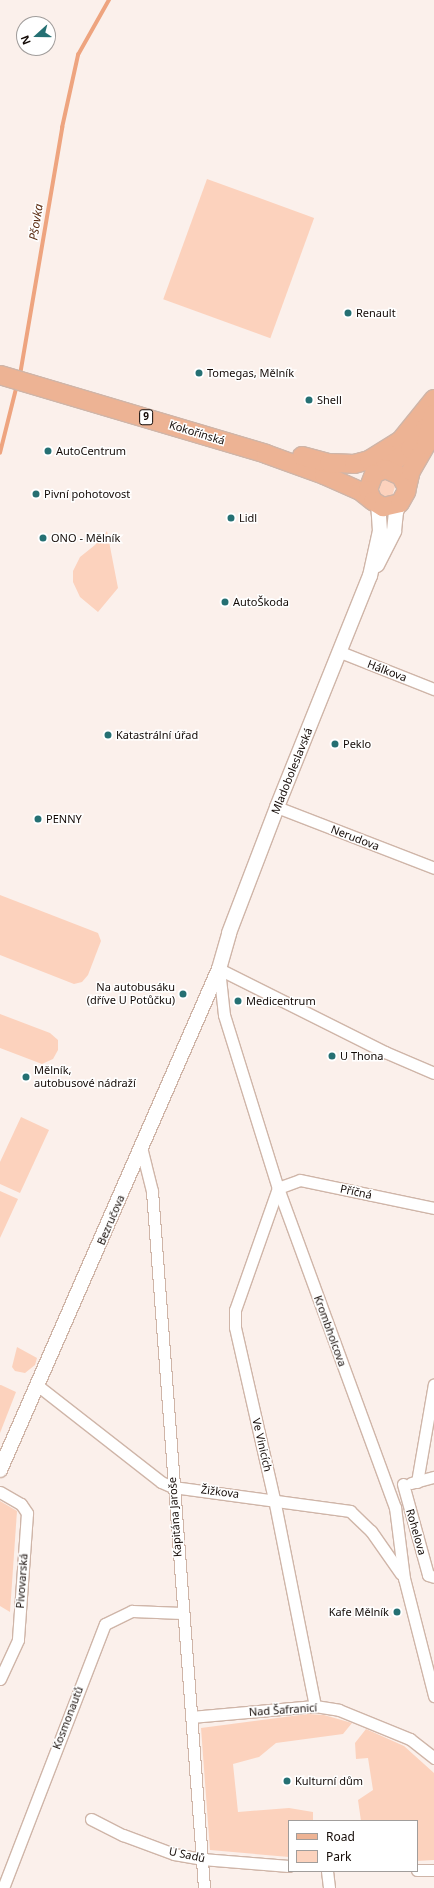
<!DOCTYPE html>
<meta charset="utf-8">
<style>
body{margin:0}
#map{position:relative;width:434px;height:1888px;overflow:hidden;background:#fbf0eb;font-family:"Noto Sans",sans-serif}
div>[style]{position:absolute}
.green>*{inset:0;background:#fcd2bd;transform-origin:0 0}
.stream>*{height:3.5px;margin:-1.75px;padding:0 1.75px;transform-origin:1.75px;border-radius:1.75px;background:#eea47f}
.roads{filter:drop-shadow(1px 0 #cfb5a8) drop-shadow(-1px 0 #cfb5a8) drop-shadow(0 1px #cfb5a8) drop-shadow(0 -1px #cfb5a8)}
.minor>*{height:11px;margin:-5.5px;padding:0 5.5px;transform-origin:5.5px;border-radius:5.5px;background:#fff}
.tertiary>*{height:14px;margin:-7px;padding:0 7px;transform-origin:7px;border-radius:7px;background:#fff}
.primary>*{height:18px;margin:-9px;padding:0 9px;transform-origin:9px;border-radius:9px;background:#edb394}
.dots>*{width:11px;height:11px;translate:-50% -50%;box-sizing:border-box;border:2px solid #fff;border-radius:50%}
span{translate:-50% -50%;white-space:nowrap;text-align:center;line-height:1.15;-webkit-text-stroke:3px #fff;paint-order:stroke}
.shield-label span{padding:1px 3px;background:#fff;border:1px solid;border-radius:3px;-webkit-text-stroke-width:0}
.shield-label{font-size:10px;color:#130a06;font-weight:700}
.poi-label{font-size:11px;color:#130a06}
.left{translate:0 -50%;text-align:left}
.right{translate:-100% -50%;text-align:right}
.street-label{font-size:11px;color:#130a06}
.water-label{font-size:12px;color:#5b2c11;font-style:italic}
.legend{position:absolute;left:288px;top:1820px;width:130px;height:52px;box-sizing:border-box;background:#fff;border:1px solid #a19d9b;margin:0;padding:5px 7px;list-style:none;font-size:12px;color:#130a06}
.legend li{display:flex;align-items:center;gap:8px;height:20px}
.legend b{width:20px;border:1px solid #a19d9b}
.north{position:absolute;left:16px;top:16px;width:40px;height:40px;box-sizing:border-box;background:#fff;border:1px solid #a19d9b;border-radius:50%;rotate:249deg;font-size:11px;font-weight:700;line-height:16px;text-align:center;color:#130a06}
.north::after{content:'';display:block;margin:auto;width:14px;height:18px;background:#257073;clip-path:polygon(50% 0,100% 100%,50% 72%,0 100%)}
</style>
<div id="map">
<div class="green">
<i style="left:207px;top:179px;width:114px;height:128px;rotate:20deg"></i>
<i style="clip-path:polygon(383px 476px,397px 480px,391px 500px,378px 497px,376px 483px)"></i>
<i style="clip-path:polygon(107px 531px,118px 588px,98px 612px,80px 597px,73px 582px,73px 571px,80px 557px,95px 545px)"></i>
<i style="clip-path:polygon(0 895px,98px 933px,101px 941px,88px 975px,82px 982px,74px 984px,0 955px)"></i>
<i style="clip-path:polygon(0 1014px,50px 1033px,58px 1040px,58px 1050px,53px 1059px,42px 1064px,0 1048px)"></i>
<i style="clip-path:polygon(21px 1117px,49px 1130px,20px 1193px,0 1184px,0 1162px)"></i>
<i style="clip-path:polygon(0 1191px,18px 1199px,0 1238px)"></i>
<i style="clip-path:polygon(17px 1347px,37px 1358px,35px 1365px,25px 1373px,15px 1371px,12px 1367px)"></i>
<i style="clip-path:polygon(1px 1385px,16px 1392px,0 1433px,0 1385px)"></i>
<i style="clip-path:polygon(0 1501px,17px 1511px,10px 1612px,0 1606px)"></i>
<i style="clip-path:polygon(308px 1714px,324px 1715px,352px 1723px,343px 1734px,276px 1743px,259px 1757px,233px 1764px,238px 1812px,289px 1808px,313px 1812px,313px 1821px,289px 1821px,289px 1857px,210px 1850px,201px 1728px)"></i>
<i style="clip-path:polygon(366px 1729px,404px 1746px,434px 1773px,434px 1860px,417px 1861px,417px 1821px,361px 1821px,358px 1800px,373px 1790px,368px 1758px,356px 1759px,355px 1743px)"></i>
</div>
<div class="stream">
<i style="left:20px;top:375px;width:251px;rotate:-80.3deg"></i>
<i style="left:62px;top:128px;width:75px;rotate:-77.6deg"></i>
<i style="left:78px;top:55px;width:63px;rotate:-60.6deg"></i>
<i style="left:0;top:453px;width:70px;rotate:-76deg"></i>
</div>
<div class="roads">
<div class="minor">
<i style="left:340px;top:652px;width:101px;rotate:21.5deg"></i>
<i style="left:277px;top:807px;width:168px;rotate:21.2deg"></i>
<i style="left:219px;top:969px;width:46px;rotate:83.8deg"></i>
<i style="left:224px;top:1015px;width:181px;rotate:72.7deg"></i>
<i style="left:278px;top:1188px;width:340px;rotate:69.9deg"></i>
<i style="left:395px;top:1507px;width:72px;rotate:82.8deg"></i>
<i style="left:404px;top:1578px;width:122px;rotate:75.7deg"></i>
<i style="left:219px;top:969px;width:186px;rotate:26.6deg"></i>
<i style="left:385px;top:1052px;width:53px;rotate:23.2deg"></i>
<i style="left:141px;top:1147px;width:45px;rotate:76deg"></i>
<i style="left:152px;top:1191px;width:699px;rotate:85.73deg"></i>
<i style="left:37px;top:1385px;width:157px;rotate:38deg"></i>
<i style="left:161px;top:1482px;width:13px;rotate:23deg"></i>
<i style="left:173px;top:1487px;width:179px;rotate:7.7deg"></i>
<i style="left:350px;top:1511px;width:29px;rotate:44deg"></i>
<i style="left:371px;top:1531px;width:52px;rotate:55.1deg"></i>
<i style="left:417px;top:1482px;width:99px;rotate:-80.2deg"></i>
<i style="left:411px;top:1483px;width:24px;rotate:-15deg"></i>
<i style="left:403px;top:1484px;width:94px;rotate:74.6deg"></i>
<i style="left:428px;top:1575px;width:6px;rotate:18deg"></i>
<i style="left:0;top:1492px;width:24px;rotate:30deg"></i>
<i style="left:21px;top:1504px;width:11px;rotate:56deg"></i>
<i style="left:27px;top:1513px;width:127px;rotate:94.1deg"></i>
<i style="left:18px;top:1640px;width:43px;rotate:114.8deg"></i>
<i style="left:315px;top:1706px;width:211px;rotate:-101.2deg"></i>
<i style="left:274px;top:1499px;width:176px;rotate:-102.8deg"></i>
<i style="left:235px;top:1327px;width:17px;rotate:-90deg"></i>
<i style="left:235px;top:1310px;width:129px;rotate:-70.6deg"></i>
<i style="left:278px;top:1188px;width:23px;rotate:-20deg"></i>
<i style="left:300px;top:1180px;width:137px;rotate:11.8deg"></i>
<i style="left:191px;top:1717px;width:124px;rotate:-5.1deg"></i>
<i style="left:315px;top:1706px;width:24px;rotate:9deg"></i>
<i style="left:339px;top:1710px;width:77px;rotate:22.2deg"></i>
<i style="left:410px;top:1739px;width:31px;rotate:38deg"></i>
<i style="left:91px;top:1819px;width:36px;rotate:27deg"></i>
<i style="left:123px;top:1835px;width:54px;rotate:20.4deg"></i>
<i style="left:174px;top:1854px;width:28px;rotate:10deg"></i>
<i style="left:202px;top:1859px;width:87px;rotate:4.6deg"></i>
<i style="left:417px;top:1870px;width:17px"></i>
<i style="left:327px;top:1871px;width:17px;rotate:83deg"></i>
<i style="left:3px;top:1888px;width:283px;rotate:-68.9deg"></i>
<i style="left:105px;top:1624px;width:30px;rotate:-26deg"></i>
<i style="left:132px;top:1611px;width:50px;rotate:2.3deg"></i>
</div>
<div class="tertiary">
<i style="left:377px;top:565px;width:38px;rotate:-63deg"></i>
<i style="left:394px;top:531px;width:19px;rotate:-84deg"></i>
<i style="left:396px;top:512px;width:10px;rotate:-66deg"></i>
<i style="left:0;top:1470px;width:547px;rotate:-66.39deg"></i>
<i style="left:219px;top:969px;width:37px;rotate:-74deg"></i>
<i style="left:229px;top:933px;width:135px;rotate:-69.1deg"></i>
<i style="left:277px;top:807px;width:249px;rotate:-68.1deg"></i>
<i style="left:370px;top:576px;width:46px;rotate:-77.5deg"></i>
<i style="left:380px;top:531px;width:26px;rotate:-94deg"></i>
</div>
<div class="primary">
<i style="left:0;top:375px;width:277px;rotate:16.5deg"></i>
<i style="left:266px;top:454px;width:62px;rotate:19.9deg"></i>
<i style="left:324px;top:475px;width:39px;rotate:24deg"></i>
<i style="left:360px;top:491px;width:16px;rotate:38deg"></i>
<i style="left:302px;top:456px;width:28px;rotate:15deg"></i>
<i style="left:329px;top:463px;width:25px;rotate:2deg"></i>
<i style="left:354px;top:464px;width:16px;rotate:-15deg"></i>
<i style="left:369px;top:460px;width:36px;rotate:-32deg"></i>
<i style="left:400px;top:441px;width:54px;rotate:-51deg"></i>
<i style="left:385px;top:469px;width:32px;rotate:-39deg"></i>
<i style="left:410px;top:449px;width:27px;rotate:-54deg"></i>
<i style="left:406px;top:486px;width:11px;rotate:-117deg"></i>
<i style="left:401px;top:476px;width:17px;rotate:-156deg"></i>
<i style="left:385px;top:469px;width:12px;rotate:156deg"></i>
<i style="left:374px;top:474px;width:17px;rotate:111deg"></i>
<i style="left:368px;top:490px;width:12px;rotate:66deg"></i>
<i style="left:373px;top:501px;width:12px;rotate:31deg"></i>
<i style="left:383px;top:507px;width:17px;rotate:-13deg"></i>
<i style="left:400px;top:503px;width:13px;rotate:-61deg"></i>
<i style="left:406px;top:492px;width:22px;rotate:-77deg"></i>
<i style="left:411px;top:471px;width:30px;rotate:-60deg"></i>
<i style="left:426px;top:445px;width:32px;rotate:-76deg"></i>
</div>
</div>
<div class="dots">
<i style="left:348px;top:313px;background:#257073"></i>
<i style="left:199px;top:373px;background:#257073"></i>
<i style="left:309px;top:400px;background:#257073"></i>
<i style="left:48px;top:451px;background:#257073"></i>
<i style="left:36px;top:494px;background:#257073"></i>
<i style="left:231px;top:518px;background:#257073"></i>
<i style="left:43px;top:538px;background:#257073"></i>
<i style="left:225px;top:602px;background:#257073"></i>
<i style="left:108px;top:735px;background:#257073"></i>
<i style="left:335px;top:744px;background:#257073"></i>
<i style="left:38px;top:819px;background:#257073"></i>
<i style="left:183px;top:994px;background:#257073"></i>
<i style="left:238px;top:1001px;background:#257073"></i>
<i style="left:332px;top:1056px;background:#257073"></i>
<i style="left:26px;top:1077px;background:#257073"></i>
<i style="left:397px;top:1612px;background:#257073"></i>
<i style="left:287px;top:1781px;background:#257073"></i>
</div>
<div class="shield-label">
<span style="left:146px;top:417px">9</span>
</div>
<div class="poi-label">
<span class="left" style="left:356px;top:313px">Renault</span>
<span class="left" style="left:207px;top:373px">Tomegas, Mělník</span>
<span class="left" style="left:317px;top:400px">Shell</span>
<span class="left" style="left:56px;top:451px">AutoCentrum</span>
<span class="left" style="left:44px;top:494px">Pivní pohotovost</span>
<span class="left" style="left:239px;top:518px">Lidl</span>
<span class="left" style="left:51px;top:538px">ONO - Mělník</span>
<span class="left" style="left:233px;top:602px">AutoŠkoda</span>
<span class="left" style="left:116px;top:735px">Katastrální úřad</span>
<span class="left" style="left:343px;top:744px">Peklo</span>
<span class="left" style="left:46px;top:819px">PENNY</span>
<span class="right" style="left:175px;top:994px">Na autobusáku<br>(dříve U Potůčku)</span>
<span class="left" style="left:246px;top:1001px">Medicentrum</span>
<span class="left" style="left:340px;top:1056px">U Thona</span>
<span class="left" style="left:34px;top:1077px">Mělník,<br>autobusové nádraží</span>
<span class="right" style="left:389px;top:1612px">Kafe Mělník</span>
<span class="left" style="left:295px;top:1781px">Kulturní dům</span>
</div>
<div class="street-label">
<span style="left:197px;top:433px;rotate:17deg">Kokořínská</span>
<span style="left:387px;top:671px;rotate:21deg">Hálkova</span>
<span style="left:292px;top:771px;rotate:-68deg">Mladoboleslavská</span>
<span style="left:355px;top:838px;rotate:21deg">Nerudova</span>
<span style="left:356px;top:1192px;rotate:12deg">Příčná</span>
<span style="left:111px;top:1220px;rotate:-67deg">Bezručova</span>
<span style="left:330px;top:1331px;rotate:70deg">Krombholcova</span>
<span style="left:262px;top:1445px;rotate:77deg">Ve Vinicích</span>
<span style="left:220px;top:1492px;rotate:7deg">Žižkova</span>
<span style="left:175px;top:1517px;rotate:-94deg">Kapitána Jaroše</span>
<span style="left:416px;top:1532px;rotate:74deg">Rohelova</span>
<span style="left:22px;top:1581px;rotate:-86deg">Pivovarská</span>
<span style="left:283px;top:1710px;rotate:-4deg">Nad Šafranicí</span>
<span style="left:68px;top:1718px;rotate:-69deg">Kosmonautů</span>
<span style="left:187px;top:1855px;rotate:12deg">U Sadů</span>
</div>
<div class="water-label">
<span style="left:36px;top:222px;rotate:-81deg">Pšovka</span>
</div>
<ul class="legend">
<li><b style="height:5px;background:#edb394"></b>Road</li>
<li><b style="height:11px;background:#fcd2bd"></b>Park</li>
</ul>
<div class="north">N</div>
</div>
